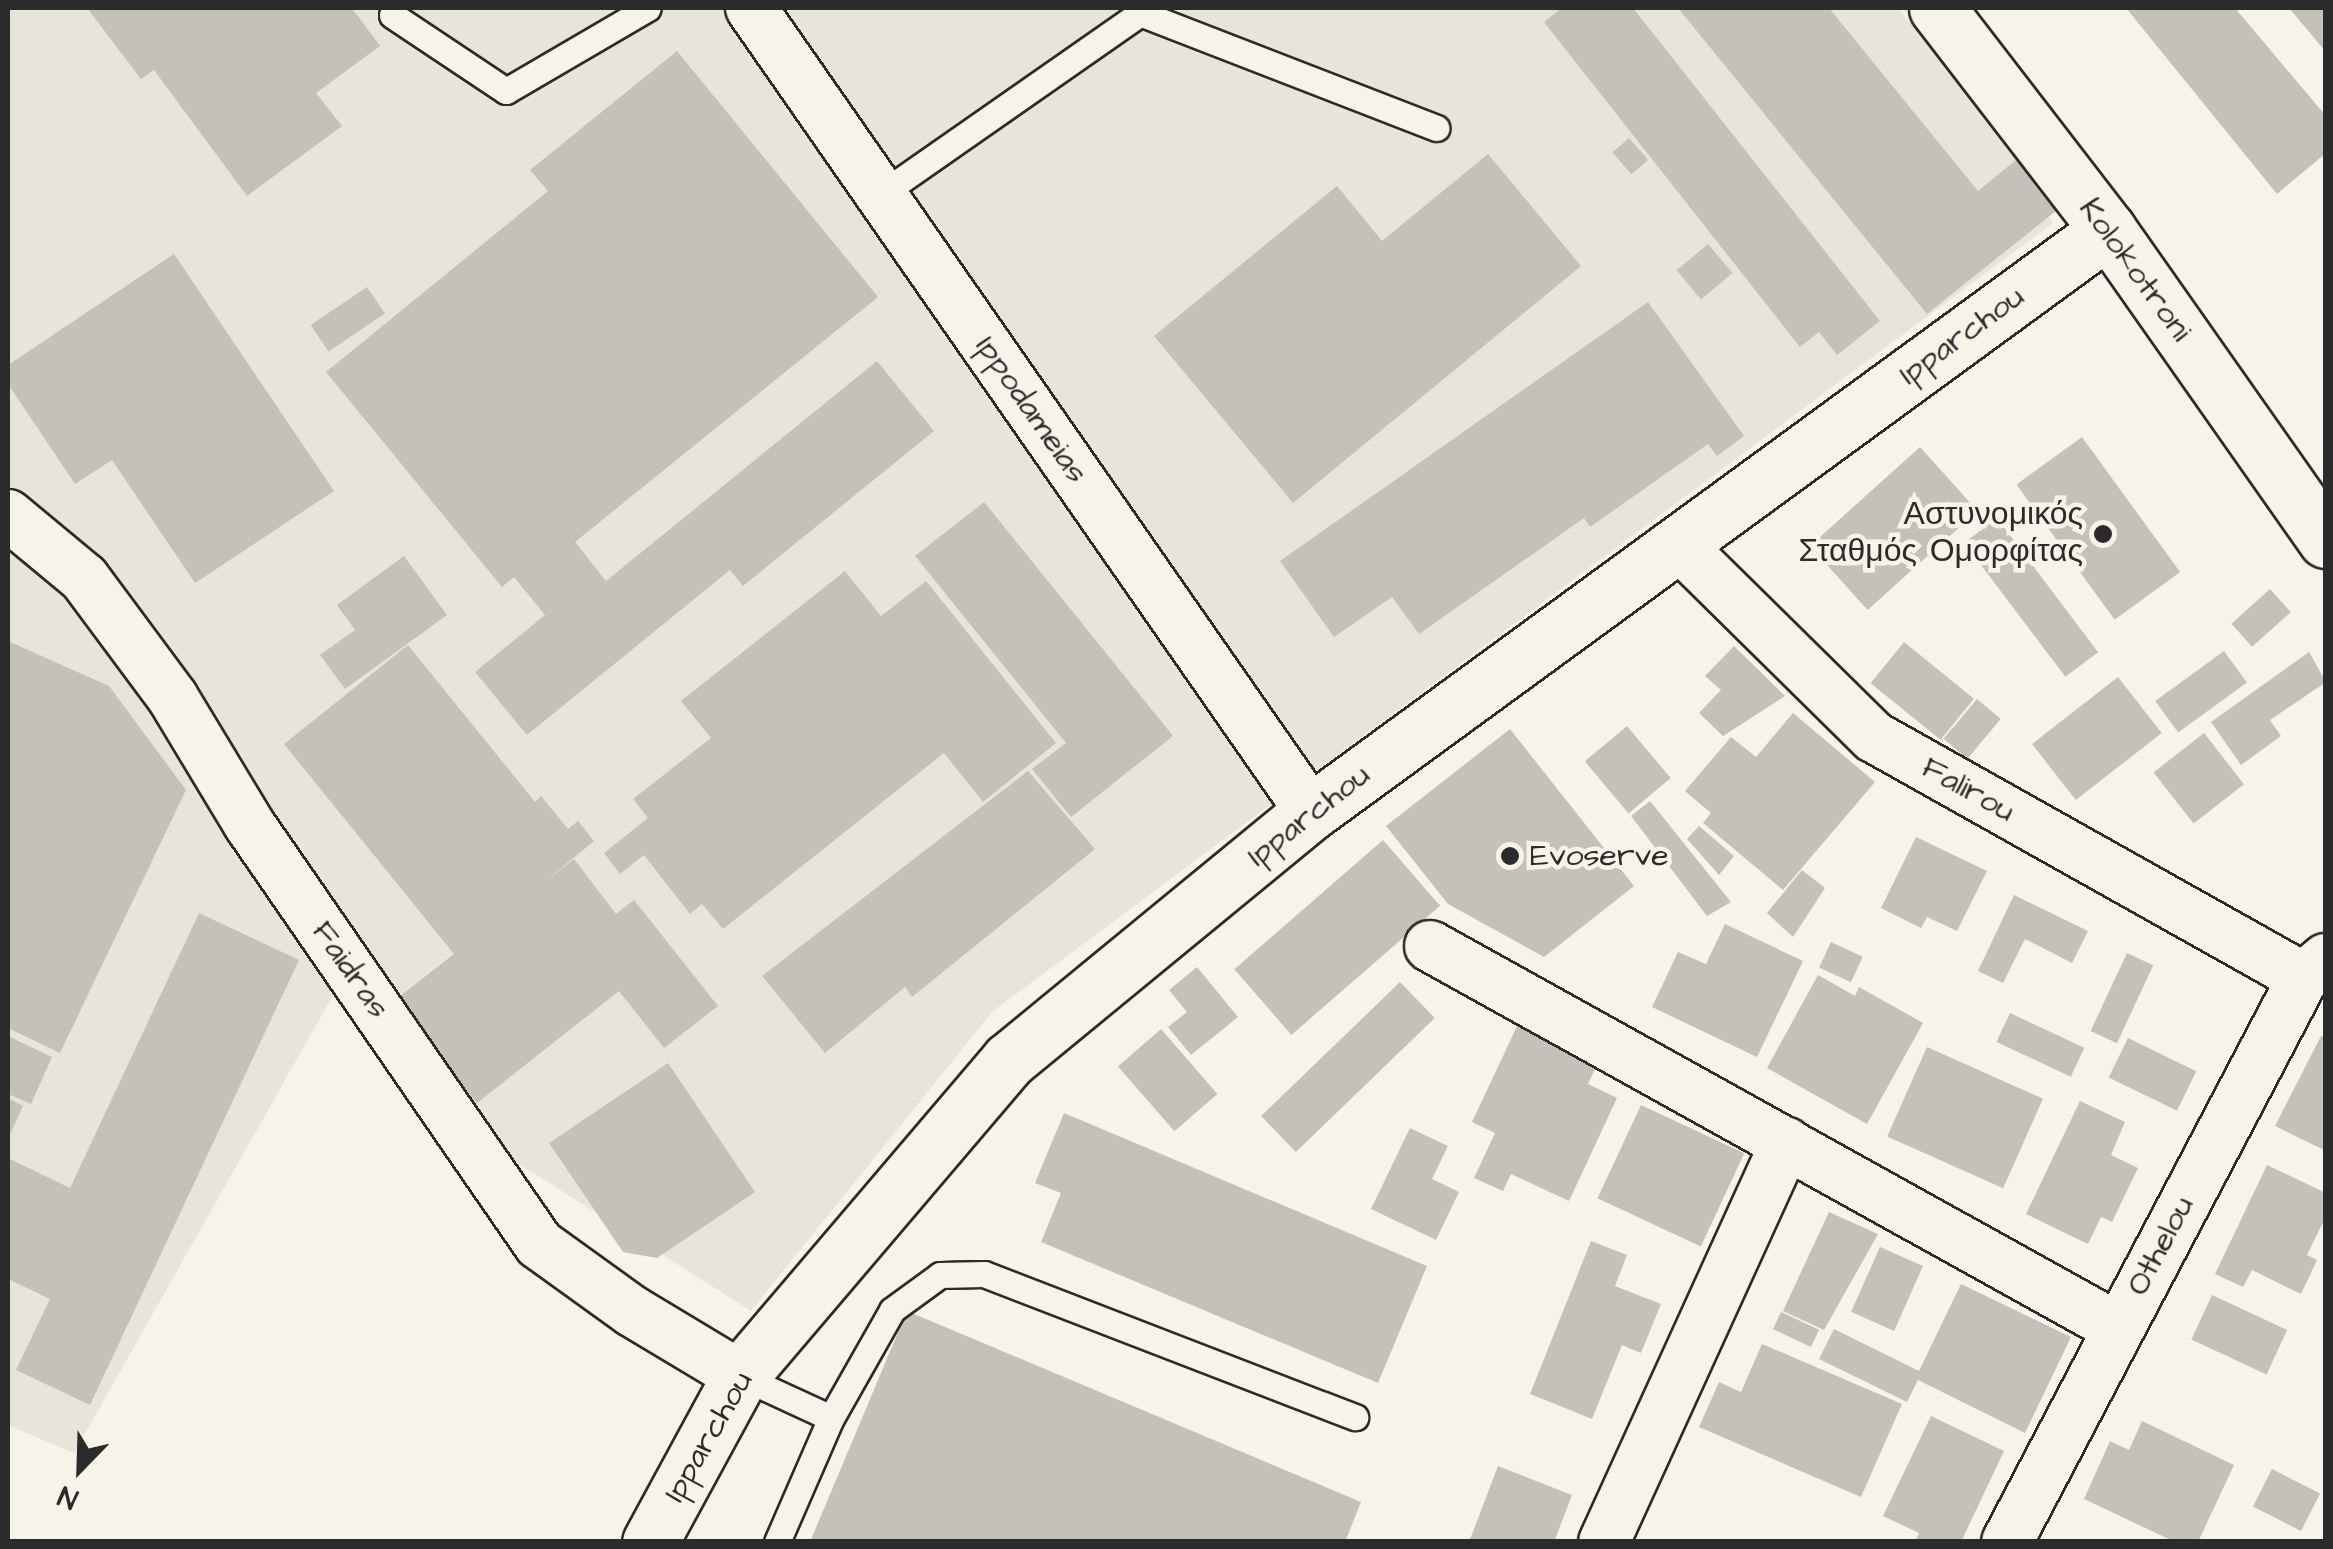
<!DOCTYPE html>
<meta charset="utf-8">
<style>
body{margin:0}
#map{position:relative;width:2333px;height:1549px;overflow:hidden;background:#f7f3e8;font-family:"Architects Daughter",sans-serif}
div>[style]{position:absolute}
.built>*{inset:0;background:#e8e4da}
.building>*{inset:0;background:#c4c1b9;transform-origin:0 0}
.roads{filter:drop-shadow(2px 0 #2b2b2b) drop-shadow(-2px 0 #2b2b2b) drop-shadow(0 2px #2b2b2b) drop-shadow(0 -2px #2b2b2b)}
.lane>*{height:25px;margin:-12.5px;padding:0 12.5px;transform-origin:12.5px;border-radius:12.5px;background:#f7f3e8}
.street>*{height:50px;margin:-25px;padding:0 25px;transform-origin:25px;border-radius:25px;background:#f7f3e8}
.secondary>*{height:55px;margin:-27.5px;padding:0 27.5px;transform-origin:27.5px;border-radius:27.5px;background:#f7f3e8}
.dots>*{width:28px;height:28px;translate:-50% -50%;box-sizing:border-box;border:5px solid #f7f3e8;border-radius:50%}
span{translate:-50% -50%;white-space:nowrap;text-align:center;line-height:1.15;-webkit-text-stroke:9px #f7f3e8;paint-order:stroke}
.street-label{font-size:32px;color:#2b2b2b}
.poi-label{font-size:32px;color:#2b2b2b}
.right{translate:-100% -50%;text-align:right}
.left{translate:0 -50%;text-align:left}
.frame{position:absolute;inset:0;border:10px solid #2b2b2b;pointer-events:none}
.north{position:absolute;left:30px;top:1419px;width:100px;height:100px;-webkit-text-stroke:8px #f7f3e8;paint-order:stroke;rotate:203deg;font-size:28px;font-weight:700;line-height:40px;text-align:center;color:#2b2b2b}
.north::after{content:'';display:block;margin:auto;width:35px;height:45px;background:#2b2b2b;clip-path:polygon(50% 0,100% 100%,50% 72%,0 100%)}
</style>
<div id="map">
<div class="built">
<i style="clip-path:polygon(8px 8px,1898px 8px,2022px 164px,2053px 223px,993px 1011px,751px 1311px,513px 1160px,362px 944px,74px 1453px,8px 1425px)"></i>
</div>
<div class="building">
<i style="clip-path:polygon(87px 8px,352px 8px,380px 46px,316px 93px,342px 126px,247px 196px,154px 70px,141px 79px)"></i>
<i style="clip-path:polygon(1562px 8px,1633px 8px,1880px 321px,1837px 355px,1819px 332px,1800px 347px,1544px 22px)"></i>
<i style="clip-path:polygon(1678px 8px,1829px 8px,1978px 191px,2016px 160px,2057px 210px,1927px 314px)"></i>
<i style="clip-path:polygon(2126px 8px,2235px 8px,2326px 116px,2326px 153px,2277px 194px)"></i>
<i style="clip-path:polygon(2289px 8px,2326px 8px,2326px 52px)"></i>
<i style="clip-path:polygon(677px 51px,878px 297px,575px 542px,606px 581px,877px 361px,934px 431px,743px 586px,730px 570px,527px 735px,475px 672px,545px 615px,514px 577px,502px 587px,326px 372px,548px 191px,530px 170px)"></i>
<i style="left:1629px;top:138px;width:29px;height:22px;rotate:49deg"></i>
<i style="clip-path:polygon(1488px 154px,1581px 266px,1293px 503px,1154px 336px,1337px 186px,1382px 241px)"></i>
<i style="left:1708px;top:244px;width:38px;height:41px;rotate:50deg"></i>
<i style="clip-path:polygon(174px 254px,334px 491px,195px 583px,112px 460px,75px 484px,8px 384px,8px 365px)"></i>
<i style="left:367px;top:287px;width:32px;height:68px;rotate:56deg"></i>
<i style="clip-path:polygon(1648px 302px,1744px 436px,1717px 456px,1708px 444px,1590px 527px,1584px 518px,1419px 634px,1392px 597px,1334px 637px,1280px 561px)"></i>
<i style="left:2082px;top:437px;width:167px;height:81px;rotate:54deg"></i>
<i style="left:1920px;top:447px;width:86px;height:148px;rotate:48deg"></i>
<i style="clip-path:polygon(984px 502px,1173px 736px,1071px 817px,1032px 769px,1066px 743px,915px 556px)"></i>
<i style="left:1997px;top:518px;width:168px;height:41px;rotate:53deg"></i>
<i style="clip-path:polygon(404px 556px,447px 615px,345px 689px,320px 655px,355px 630px,337px 605px)"></i>
<i style="clip-path:polygon(845px 571px,881px 616px,926px 581px,1056px 743px,983px 802px,944px 753px,723px 929px,702px 904px,690px 914px,644px 855px,620px 874px,604px 853px,648px 818px,633px 799px,711px 738px,681px 701px)"></i>
<i style="left:2270px;top:589px;width:31px;height:52px;rotate:48deg"></i>
<i style="clip-path:polygon(8px 641px,109px 686px,186px 790px,60px 1053px,8px 1028px)"></i>
<i style="left:1904px;top:642px;width:90px;height:53px;rotate:39deg"></i>
<i style="clip-path:polygon(408px 645px,535px 802px,541px 796px,568px 829px,578px 821px,594px 841px,543px 883px,574px 859px,616px 914px,634px 900px,718px 1006px,664px 1048px,619px 991px,477px 1103px,395px 1000px,454px 954px,284px 744px)"></i>
<i style="clip-path:polygon(1734px 646px,1785px 696px,1723px 736px,1699px 713px,1721px 690px,1705px 676px)"></i>
<i style="left:2224px;top:651px;width:39px;height:85px;rotate:54deg"></i>
<i style="clip-path:polygon(2309px 652px,2326px 682px,2270px 720px,2281px 736px,2241px 765px,2211px 722px)"></i>
<i style="left:2118px;top:677px;width:71px;height:109px;rotate:52deg"></i>
<i style="left:1977px;top:699px;width:31px;height:52px;rotate:40deg"></i>
<i style="clip-path:polygon(1793px 713px,1875px 782px,1783px 890px,1703px 823px,1711px 813px,1685px 791px,1731px 737px,1756px 757px)"></i>
<i style="left:1627px;top:726px;width:68px;height:55px;rotate:50deg"></i>
<i style="clip-path:polygon(1510px 729px,1634px 886px,1544px 957px,1448px 904px,1386px 826px)"></i>
<i style="left:2204px;top:733px;width:65px;height:64px;rotate:52deg"></i>
<i style="clip-path:polygon(1028px 771px,1095px 849px,912px 997px,905px 987px,825px 1053px,762px 976px)"></i>
<i style="clip-path:polygon(1650px 801px,1731px 902px,1707px 916px,1631px 816px)"></i>
<i style="clip-path:polygon(1699px 826px,1734px 856px,1719px 875px,1687px 839px)"></i>
<i style="clip-path:polygon(1916px 837px,1987px 871px,1957px 931px,1927px 917px,1921px 928px,1881px 908px)"></i>
<i style="left:1383px;top:840px;width:87px;height:197px;rotate:49deg"></i>
<i style="clip-path:polygon(1802px 870px,1825px 888px,1793px 937px,1767px 913px)"></i>
<i style="clip-path:polygon(2014px 895px,2088px 931px,2072px 963px,2025px 939px,2003px 983px,1978px 971px)"></i>
<i style="clip-path:polygon(199px 913px,299px 960px,90px 1405px,16px 1370px,50px 1299px,8px 1279px,8px 1158px,70px 1188px)"></i>
<i style="clip-path:polygon(1725px 924px,1803px 961px,1757px 1057px,1652px 1007px,1678px 952px,1706px 964px)"></i>
<i style="left:1831px;top:942px;width:35px;height:28px;rotate:25deg"></i>
<i style="left:2127px;top:953px;width:29px;height:86px;rotate:25deg"></i>
<i style="clip-path:polygon(1197px 967px,1238px 1017px,1191px 1055px,1168px 1027px,1187px 1012px,1169px 990px)"></i>
<i style="clip-path:polygon(1818px 975px,1855px 996px,1859px 987px,1923px 1023px,1867px 1124px,1767px 1068px)"></i>
<i style="left:1400px;top:982px;width:50px;height:193px;rotate:46deg"></i>
<i style="left:2010px;top:1013px;width:82px;height:32px;rotate:25deg"></i>
<i style="clip-path:polygon(1519px 1022px,1599px 1060px,1588px 1084px,1617px 1098px,1569px 1201px,1511px 1174px,1503px 1191px,1474px 1178px,1495px 1133px,1472px 1122px)"></i>
<i style="left:1161px;top:1029px;width:86px;height:57px;rotate:49deg"></i>
<i style="clip-path:polygon(8px 1036px,52px 1057px,31px 1104px,8px 1094px)"></i>
<i style="clip-path:polygon(2321px 1036px,2326px 1038px,2326px 1151px,2275px 1126px)"></i>
<i style="left:2128px;top:1038px;width:76px;height:44px;rotate:26deg"></i>
<i style="left:1927px;top:1047px;width:127px;height:98px;rotate:24deg"></i>
<i style="clip-path:polygon(668px 1063px,755px 1192px,657px 1258px,623px 1252px,549px 1143px)"></i>
<i style="clip-path:polygon(8px 1098px,23px 1106px,8px 1139px)"></i>
<i style="clip-path:polygon(2080px 1101px,2125px 1122px,2111px 1155px,2138px 1168px,2112px 1222px,2101px 1217px,2088px 1244px,2026px 1214px)"></i>
<i style="left:1641px;top:1105px;width:114px;height:103px;rotate:25deg"></i>
<i style="clip-path:polygon(1064px 1113px,1427px 1266px,1378px 1383px,1041px 1242px,1061px 1193px,1035px 1183px)"></i>
<i style="clip-path:polygon(1410px 1128px,1448px 1146px,1432px 1179px,1459px 1192px,1436px 1240px,1371px 1209px)"></i>
<i style="clip-path:polygon(2267px 1165px,2326px 1193px,2326px 1216px,2307px 1255px,2317px 1260px,2301px 1294px,2252px 1270px,2243px 1287px,2215px 1274px)"></i>
<i style="clip-path:polygon(1829px 1212px,1878px 1234px,1824px 1330px,1783px 1311px)"></i>
<i style="clip-path:polygon(1591px 1241px,1627px 1255px,1615px 1286px,1661px 1304px,1641px 1353px,1622px 1345px,1592px 1419px,1530px 1394px)"></i>
<i style="left:1880px;top:1247px;width:47px;height:71px;rotate:24deg"></i>
<i style="clip-path:polygon(1961px 1284px,2071px 1337px,2025px 1433px,1918px 1380px,1907px 1402px,1819px 1359px,1834px 1329px,1919px 1371px)"></i>
<i style="left:2212px;top:1295px;width:83px;height:49px;rotate:25deg"></i>
<i style="clip-path:polygon(907px 1311px,1361px 1502px,1345px 1542px,810px 1542px)"></i>
<i style="left:1781px;top:1312px;width:42px;height:19px;rotate:25deg"></i>
<i style="clip-path:polygon(1762px 1344px,1902px 1404px,1861px 1497px,1699px 1427px,1719px 1382px,1741px 1392px)"></i>
<i style="clip-path:polygon(1931px 1416px,2004px 1451px,1961px 1542px,1915px 1542px,1919px 1533px,1883px 1516px)"></i>
<i style="clip-path:polygon(2142px 1421px,2234px 1465px,2198px 1542px,2175px 1542px,2084px 1499px,2110px 1441px,2129px 1450px)"></i>
<i style="clip-path:polygon(1498px 1466px,1572px 1495px,1554px 1542px,1469px 1542px)"></i>
<i style="left:2272px;top:1469px;width:54px;height:42px;rotate:27deg"></i>
</div>
<div class="roads">
<div class="lane">
<i style="left:392px;top:15px;width:137px;rotate:33.7deg"></i>
<i style="left:506px;top:91px;width:164px;rotate:-30.3deg"></i>
<i style="left:881px;top:194px;width:316px;rotate:-34.9deg"></i>
<i style="left:1140px;top:13px;width:318px;rotate:21.2deg"></i>
<i style="left:740px;top:1376px;width:100px;rotate:24.8deg"></i>
<i style="left:777px;top:1542px;width:135px;rotate:-66.5deg"></i>
<i style="left:831px;top:1418px;width:124px;rotate:-60.5deg"></i>
<i style="left:892px;top:1310px;width:59px;rotate:-36.1deg"></i>
<i style="left:940px;top:1275px;width:44px;rotate:-1.3deg"></i>
<i style="left:984px;top:1274px;width:398px;rotate:21.1deg"></i>
</div>
<div class="street">
<i style="left:751px;top:8px;width:980px;rotate:55.14deg"></i>
<i style="left:8px;top:515px;width:99px;rotate:39.7deg"></i>
<i style="left:84px;top:578px;width:149px;rotate:53.4deg"></i>
<i style="left:173px;top:698px;width:147px;rotate:58.9deg"></i>
<i style="left:249px;top:824px;width:510px;rotate:55.38deg"></i>
<i style="left:539px;top:1244px;width:115px;rotate:35.8deg"></i>
<i style="left:632px;top:1311px;width:126px;rotate:31deg"></i>
<i style="left:1678px;top:544px;width:275px;rotate:44.6deg"></i>
<i style="left:1874px;top:737px;width:492px;rotate:29.3deg"></i>
<i style="left:1430px;top:946px;width:787px;rotate:29.04deg"></i>
<i style="left:1604px;top:1542px;width:439px;rotate:-65.5deg"></i>
<i style="left:2007px;top:1542px;width:637px;rotate:-62.31deg"></i>
<i style="left:2303px;top:978px;width:30px;rotate:-40deg"></i>
</div>
<div class="secondary">
<i style="left:1937px;top:8px;width:280px;rotate:52.4deg"></i>
<i style="left:2108px;top:230px;width:379px;rotate:54.9deg"></i>
<i style="left:650px;top:1542px;width:189px;rotate:-61.5deg"></i>
<i style="left:740px;top:1376px;width:415px;rotate:-49.6deg"></i>
<i style="left:1009px;top:1060px;width:391px;rotate:-39.4deg"></i>
<i style="left:1311px;top:812px;width:987px;rotate:-36.14deg"></i>
</div>
</div>
<div class="dots">
<i style="left:2103px;top:534px;background:#2b2b2b"></i>
<i style="left:1510px;top:856px;background:#2b2b2b"></i>
</div>
<div class="street-label">
<span style="left:2135px;top:270px;rotate:54deg">Kolokotroni</span>
<span style="left:1962px;top:336px;rotate:-36deg">Ipparchou</span>
<span style="left:1031px;top:410px;rotate:55deg">Ippodameias</span>
<span style="left:1968px;top:790px;rotate:29deg">Falirou</span>
<span style="left:1309px;top:816px;rotate:-38deg">Ipparchou</span>
<span style="left:350px;top:970px;rotate:55deg">Faidras</span>
<span style="left:2161px;top:1246px;rotate:-62deg">Othelou</span>
<span style="left:709px;top:1437px;rotate:-60deg">Ipparchou</span>
</div>
<div class="poi-label">
<span class="right" style="left:2083px;top:534px">Αστυνομικός<br>Σταθμός Ομορφίτας</span>
<span class="left" style="left:1530px;top:856px">Evoserve</span>
</div>
<div class="frame"></div>
<div class="north">N</div>
</div>
